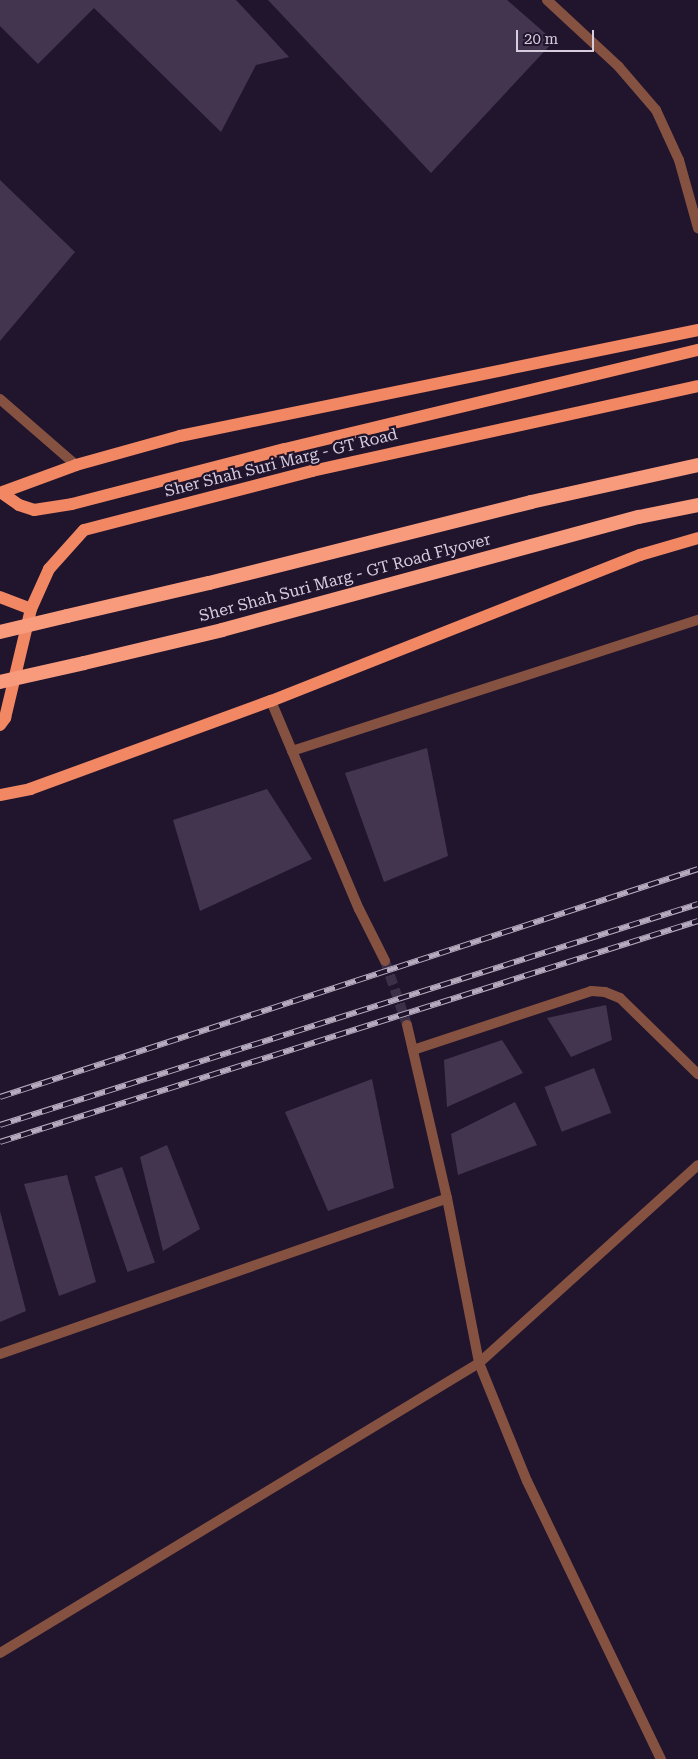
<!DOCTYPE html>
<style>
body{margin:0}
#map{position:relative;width:698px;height:1759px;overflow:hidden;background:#21142d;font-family:"Roboto Serif",serif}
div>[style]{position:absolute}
.building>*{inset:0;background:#433550;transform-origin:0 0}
.minor-tunnel>*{height:10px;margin-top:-5px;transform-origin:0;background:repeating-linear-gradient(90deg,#3c3048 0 10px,transparent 0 15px)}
.service>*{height:10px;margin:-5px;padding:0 5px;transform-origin:5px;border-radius:5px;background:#855241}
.minor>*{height:10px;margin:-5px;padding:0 5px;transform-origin:5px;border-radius:5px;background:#855241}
.primary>*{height:12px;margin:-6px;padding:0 6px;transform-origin:6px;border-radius:6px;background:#f18763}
.trunk>*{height:14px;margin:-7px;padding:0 7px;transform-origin:7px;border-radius:7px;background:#f79b7c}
.rail>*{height:5.5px;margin-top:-2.75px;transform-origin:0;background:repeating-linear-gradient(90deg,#21142d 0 11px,#b6acbf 0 22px);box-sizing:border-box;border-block:1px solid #b6acbf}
.trunk-bridge>*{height:14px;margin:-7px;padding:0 7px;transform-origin:7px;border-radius:7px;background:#f79b7c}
span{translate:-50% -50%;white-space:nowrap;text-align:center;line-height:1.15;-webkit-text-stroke:4.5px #21142d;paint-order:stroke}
.street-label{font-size:16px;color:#d6cdde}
.scale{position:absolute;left:516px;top:30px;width:78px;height:22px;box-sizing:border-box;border:2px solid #d6cdde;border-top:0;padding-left:6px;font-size:15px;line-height:18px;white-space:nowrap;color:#d6cdde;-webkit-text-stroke:4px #21142d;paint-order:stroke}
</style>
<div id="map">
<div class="building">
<i style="clip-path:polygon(0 0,236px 0,289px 57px,256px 65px,221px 132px,94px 8px,38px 64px,0 26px)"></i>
<i style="clip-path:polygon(268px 0,507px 0,554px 41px,431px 173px)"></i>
<i style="clip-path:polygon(0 180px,75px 252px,0 341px)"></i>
<i style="clip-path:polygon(427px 748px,448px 856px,384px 882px,345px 773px)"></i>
<i style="clip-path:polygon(267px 789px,312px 859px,200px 911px,173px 820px)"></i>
<i style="clip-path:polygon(606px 1005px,612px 1040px,571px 1057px,547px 1018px)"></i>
<i style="clip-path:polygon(502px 1040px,523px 1073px,447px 1107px,444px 1060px)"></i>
<i style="left:594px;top:1068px;width:48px;height:53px;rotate:69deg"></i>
<i style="clip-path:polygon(372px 1079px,394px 1188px,328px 1211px,285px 1112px)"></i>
<i style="clip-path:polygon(515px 1102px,537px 1145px,458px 1175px,451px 1134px)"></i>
<i style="clip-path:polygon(167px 1145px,200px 1229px,163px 1251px,140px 1157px)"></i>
<i style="left:122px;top:1167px;width:101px;height:29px;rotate:71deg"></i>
<i style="clip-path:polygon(67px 1175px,96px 1282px,59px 1296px,24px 1184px)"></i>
<i style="clip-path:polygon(0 1211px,26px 1311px,0 1322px)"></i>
</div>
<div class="minor-tunnel">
<i style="left:385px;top:961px;width:68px;rotate:71deg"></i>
</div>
<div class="service">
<i style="left:547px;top:0;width:98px;rotate:42.9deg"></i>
<i style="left:619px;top:67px;width:57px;rotate:49.3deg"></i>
<i style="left:656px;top:110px;width:55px;rotate:65.3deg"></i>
<i style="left:679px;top:160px;width:71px;rotate:74.4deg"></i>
<i style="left:292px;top:751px;width:427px;rotate:-17.9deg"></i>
</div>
<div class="minor">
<i style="left:0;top:399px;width:101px;rotate:41deg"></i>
<i style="left:271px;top:701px;width:226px;rotate:67.1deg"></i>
<i style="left:359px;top:909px;width:58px;rotate:63.4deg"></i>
<i style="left:407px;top:1025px;width:178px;rotate:77deg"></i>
<i style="left:447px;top:1198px;width:168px;rotate:79deg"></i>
<i style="left:413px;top:1050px;width:188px;rotate:-18.3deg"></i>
<i style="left:591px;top:991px;width:14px;rotate:4deg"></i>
<i style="left:605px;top:992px;width:16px;rotate:22deg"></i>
<i style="left:620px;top:998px;width:109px;rotate:44.3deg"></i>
<i style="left:0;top:1354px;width:473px;rotate:-19.2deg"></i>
<i style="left:479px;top:1363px;width:295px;rotate:-42.1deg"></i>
<i style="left:0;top:1653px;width:560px;rotate:-31.19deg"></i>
<i style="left:479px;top:1363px;width:127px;rotate:67.9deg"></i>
<i style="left:527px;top:1481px;width:309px;rotate:64.3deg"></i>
</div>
<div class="primary">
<i style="left:0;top:493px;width:81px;rotate:-20.2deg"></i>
<i style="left:76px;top:465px;width:108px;rotate:-15.6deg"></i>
<i style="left:180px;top:436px;width:529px;rotate:-11.56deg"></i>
<i style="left:2px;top:493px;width:21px;rotate:35deg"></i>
<i style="left:19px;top:505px;width:16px;rotate:18deg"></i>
<i style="left:34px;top:510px;width:38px;rotate:-9deg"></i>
<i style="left:72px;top:504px;width:220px;rotate:-14.5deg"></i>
<i style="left:285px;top:449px;width:425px;rotate:-13.5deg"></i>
<i style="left:0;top:597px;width:33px;rotate:21deg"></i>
<i style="left:0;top:725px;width:9px;rotate:-54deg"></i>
<i style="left:5px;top:718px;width:112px;rotate:-76.6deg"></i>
<i style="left:31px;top:609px;width:44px;rotate:-65.8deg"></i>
<i style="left:49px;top:569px;width:52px;rotate:-48.1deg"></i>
<i style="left:84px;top:530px;width:236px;rotate:-14.5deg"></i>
<i style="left:312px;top:471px;width:395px;rotate:-12.4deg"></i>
<i style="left:0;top:795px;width:31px;rotate:-11deg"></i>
<i style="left:30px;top:789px;width:257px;rotate:-20.1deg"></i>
<i style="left:271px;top:701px;width:397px;rotate:-21.6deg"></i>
<i style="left:640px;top:555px;width:60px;rotate:-16.3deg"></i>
</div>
<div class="trunk">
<i style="left:67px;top:616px;width:146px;rotate:-13.1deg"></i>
<i style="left:209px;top:583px;width:332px;rotate:-14.1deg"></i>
<i style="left:531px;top:502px;width:171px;rotate:-12.5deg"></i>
<i style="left:84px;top:663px;width:142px;rotate:-13.4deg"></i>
<i style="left:222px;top:630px;width:432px;rotate:-15.2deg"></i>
<i style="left:639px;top:517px;width:60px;rotate:-11.5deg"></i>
</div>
<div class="rail">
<i style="left:0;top:1097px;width:734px;rotate:-18.09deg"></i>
<i style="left:0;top:1125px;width:732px;rotate:-17.57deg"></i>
<i style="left:0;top:1142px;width:732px;rotate:-17.57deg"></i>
</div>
<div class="trunk-bridge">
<i style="left:0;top:632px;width:69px;rotate:-13.4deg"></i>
<i style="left:0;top:682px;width:86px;rotate:-12.7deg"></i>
</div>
<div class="street-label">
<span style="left:281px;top:463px;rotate:-14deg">Sher Shah Suri Marg - GT Road</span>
<span style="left:345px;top:578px;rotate:-15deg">Sher Shah Suri Marg - GT Road Flyover</span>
</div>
<div class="scale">20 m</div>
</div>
